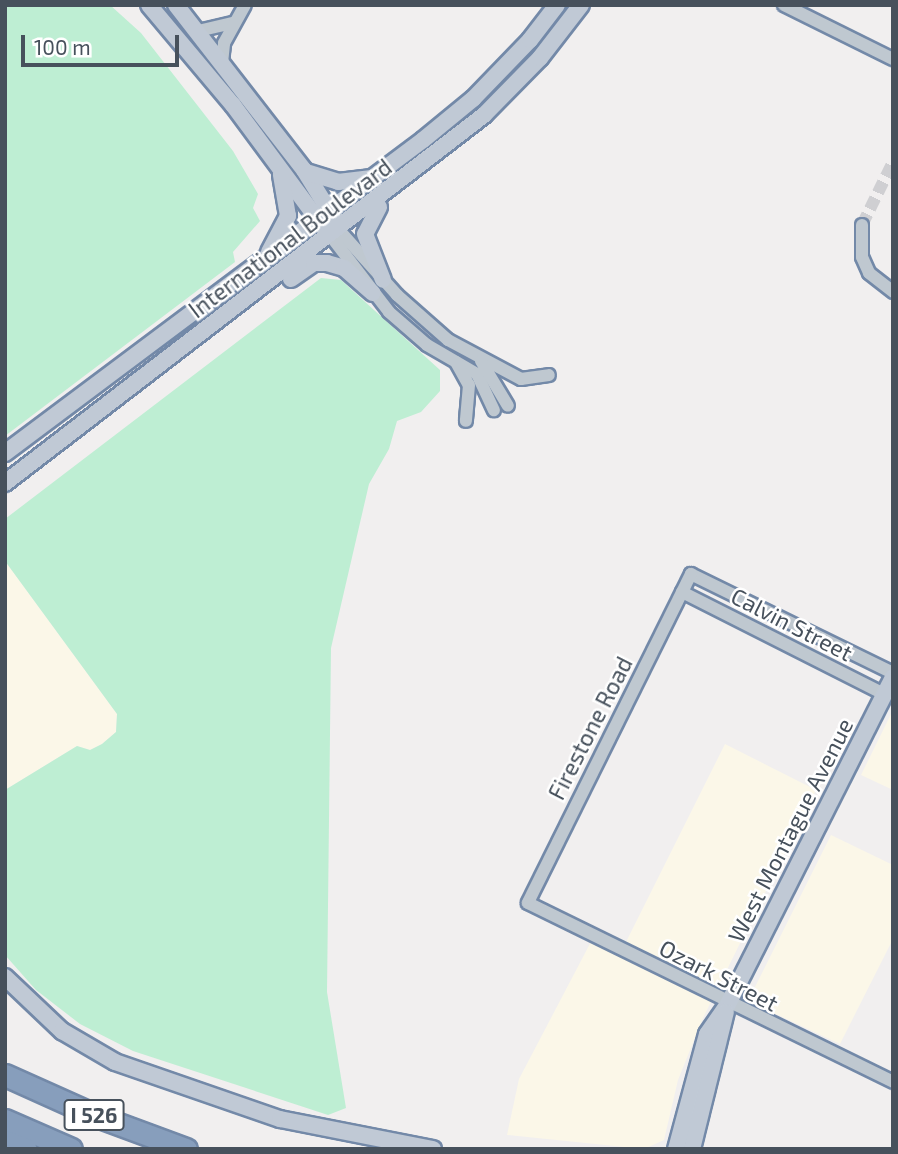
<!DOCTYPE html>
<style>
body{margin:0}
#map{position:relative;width:898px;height:1154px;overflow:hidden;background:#f1efef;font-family:"Exo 2",sans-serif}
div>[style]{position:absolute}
.commercial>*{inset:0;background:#fbf7e8}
.green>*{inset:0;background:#beeed3}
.street-tunnel>*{height:12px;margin-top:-6px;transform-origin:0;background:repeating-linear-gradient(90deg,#cfcfd2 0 12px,transparent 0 18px)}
.roads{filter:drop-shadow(2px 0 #7389a8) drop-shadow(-2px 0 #7389a8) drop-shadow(0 2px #7389a8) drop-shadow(0 -2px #7389a8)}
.street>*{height:12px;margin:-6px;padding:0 6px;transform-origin:6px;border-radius:6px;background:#bfc8d0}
.secondary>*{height:16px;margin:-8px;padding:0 8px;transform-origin:8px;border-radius:8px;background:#c0c9d5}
.highway>*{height:21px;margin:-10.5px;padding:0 10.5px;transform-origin:10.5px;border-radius:10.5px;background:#879ebc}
span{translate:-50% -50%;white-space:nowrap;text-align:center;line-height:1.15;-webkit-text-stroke:5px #fff;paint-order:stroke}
.shield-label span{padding:2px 5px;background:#fff;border:2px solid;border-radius:5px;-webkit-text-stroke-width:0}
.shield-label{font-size:21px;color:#47515c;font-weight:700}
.street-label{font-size:23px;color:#47515c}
.frame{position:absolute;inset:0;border:7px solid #47515c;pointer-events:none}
.scale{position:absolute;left:21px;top:35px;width:158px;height:32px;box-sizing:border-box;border:4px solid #47515c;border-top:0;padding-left:9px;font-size:21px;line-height:24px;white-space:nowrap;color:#47515c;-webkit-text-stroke:5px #fff;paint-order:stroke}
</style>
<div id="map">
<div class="commercial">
<i style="clip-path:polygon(5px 561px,117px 714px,116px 732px,102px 744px,90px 750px,77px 746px,5px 790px)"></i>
<i style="clip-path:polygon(893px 710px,893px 790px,861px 775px)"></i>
<i style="clip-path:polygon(725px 744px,816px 790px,703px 1018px,678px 1080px,664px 1140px,644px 1149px,507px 1135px,519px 1079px,594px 936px,622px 950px)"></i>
<i style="clip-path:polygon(831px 835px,893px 865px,893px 939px,840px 1044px,748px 1001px)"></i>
</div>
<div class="green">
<i style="clip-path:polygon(5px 5px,110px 5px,141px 33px,233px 151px,258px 194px,253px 208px,260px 221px,233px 252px,235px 262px,5px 436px)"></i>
<i style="clip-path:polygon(321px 278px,341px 280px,440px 370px,440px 391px,421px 412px,397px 421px,389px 449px,369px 484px,331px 648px,327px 992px,346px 1108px,328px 1115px,133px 1051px,80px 1024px,36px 990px,5px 955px,5px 790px,77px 746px,90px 750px,102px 744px,116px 732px,117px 714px,5px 561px,5px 519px)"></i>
</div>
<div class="street-tunnel">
<i style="left:862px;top:225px;width:70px;rotate:-63.8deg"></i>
</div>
<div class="roads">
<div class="street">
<i style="left:784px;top:5px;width:122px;rotate:26.4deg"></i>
<i style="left:198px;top:31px;width:37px;rotate:-13deg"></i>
<i style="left:222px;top:63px;width:20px;rotate:-84deg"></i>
<i style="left:224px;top:43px;width:43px;rotate:-61.1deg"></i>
<i style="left:862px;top:225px;width:32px;rotate:90deg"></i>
<i style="left:862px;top:257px;width:17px;rotate:66deg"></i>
<i style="left:869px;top:273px;width:31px;rotate:38deg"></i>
<i style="left:338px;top:229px;width:89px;rotate:48.2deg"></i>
<i style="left:397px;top:295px;width:68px;rotate:41.4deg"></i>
<i style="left:448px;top:340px;width:83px;rotate:28.1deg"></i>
<i style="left:521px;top:379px;width:28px;rotate:-8deg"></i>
<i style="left:330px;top:235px;width:97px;rotate:52.5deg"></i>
<i style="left:389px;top:312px;width:50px;rotate:41deg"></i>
<i style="left:427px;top:345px;width:58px;rotate:30.1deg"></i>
<i style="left:477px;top:374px;width:40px;rotate:65deg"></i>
<i style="left:481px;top:361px;width:52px;rotate:59deg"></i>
<i style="left:456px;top:362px;width:26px;rotate:61deg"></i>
<i style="left:469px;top:385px;width:36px;rotate:95deg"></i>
<i style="left:682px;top:592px;width:226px;rotate:26.8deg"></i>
<i style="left:893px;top:673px;width:225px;rotate:-153.9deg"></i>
<i style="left:691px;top:574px;width:367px;rotate:116.4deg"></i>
<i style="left:528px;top:903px;width:407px;rotate:26.1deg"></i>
</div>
<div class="secondary">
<i style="left:149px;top:5px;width:131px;rotate:50deg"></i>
<i style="left:233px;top:105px;width:153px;rotate:53.5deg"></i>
<i style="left:176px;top:5px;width:209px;rotate:52.2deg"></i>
<i style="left:304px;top:170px;width:55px;rotate:58.3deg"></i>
<i style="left:306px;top:172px;width:34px;rotate:17deg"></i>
<i style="left:338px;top:182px;width:34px;rotate:-7deg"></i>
<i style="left:379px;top:207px;width:30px;rotate:117deg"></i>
<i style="left:365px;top:234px;width:49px;rotate:68.6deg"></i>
<i style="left:269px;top:252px;width:41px;rotate:-62.2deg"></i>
<i style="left:288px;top:216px;width:42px;rotate:-99.7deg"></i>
<i style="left:291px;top:279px;width:28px;rotate:-35deg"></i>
<i style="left:314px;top:263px;width:13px"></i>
<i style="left:327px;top:263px;width:18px;rotate:16deg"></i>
<i style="left:344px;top:268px;width:38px;rotate:41deg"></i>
<i style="left:5px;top:453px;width:522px;rotate:-36.83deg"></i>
<i style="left:423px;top:140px;width:65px;rotate:-39.4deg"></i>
<i style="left:473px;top:99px;width:82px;rotate:-46deg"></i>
<i style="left:530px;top:40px;width:44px;rotate:-52.4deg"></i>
<i style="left:5px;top:483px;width:604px;rotate:-37.53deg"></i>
<i style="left:484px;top:115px;width:80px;rotate:-45.5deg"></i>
<i style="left:540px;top:58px;width:67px;rotate:-52.3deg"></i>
<i style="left:5px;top:977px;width:79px;rotate:43.5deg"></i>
<i style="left:62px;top:1031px;width:61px;rotate:30.3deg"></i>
<i style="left:115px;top:1062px;width:175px;rotate:19.1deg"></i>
<i style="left:280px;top:1119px;width:156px;rotate:11.1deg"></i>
<i style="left:676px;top:1149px;width:119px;rotate:-74.9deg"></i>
<i style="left:707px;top:1034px;width:37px;rotate:-55deg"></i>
<i style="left:728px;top:1004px;width:366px;rotate:-63.2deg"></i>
<i style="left:692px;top:1149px;width:141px;rotate:-76.1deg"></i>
</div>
<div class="highway">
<i style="left:5px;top:1075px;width:98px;rotate:24.2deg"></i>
<i style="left:94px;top:1115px;width:98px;rotate:20.3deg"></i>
<i style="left:5px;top:1120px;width:72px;rotate:23.7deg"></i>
<i style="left:5px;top:1141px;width:22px;rotate:21deg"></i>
</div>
</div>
<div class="shield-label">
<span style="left:94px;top:1115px">I 526</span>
</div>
<div class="street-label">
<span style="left:290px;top:238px;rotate:-37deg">International Boulevard</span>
<span style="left:792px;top:624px;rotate:27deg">Calvin Street</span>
<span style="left:590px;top:728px;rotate:-63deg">Firestone Road</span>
<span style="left:790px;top:830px;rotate:-63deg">West Montague Avenue</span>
<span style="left:719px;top:975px;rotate:27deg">Ozark Street</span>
</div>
<div class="frame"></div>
<div class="scale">100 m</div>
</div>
